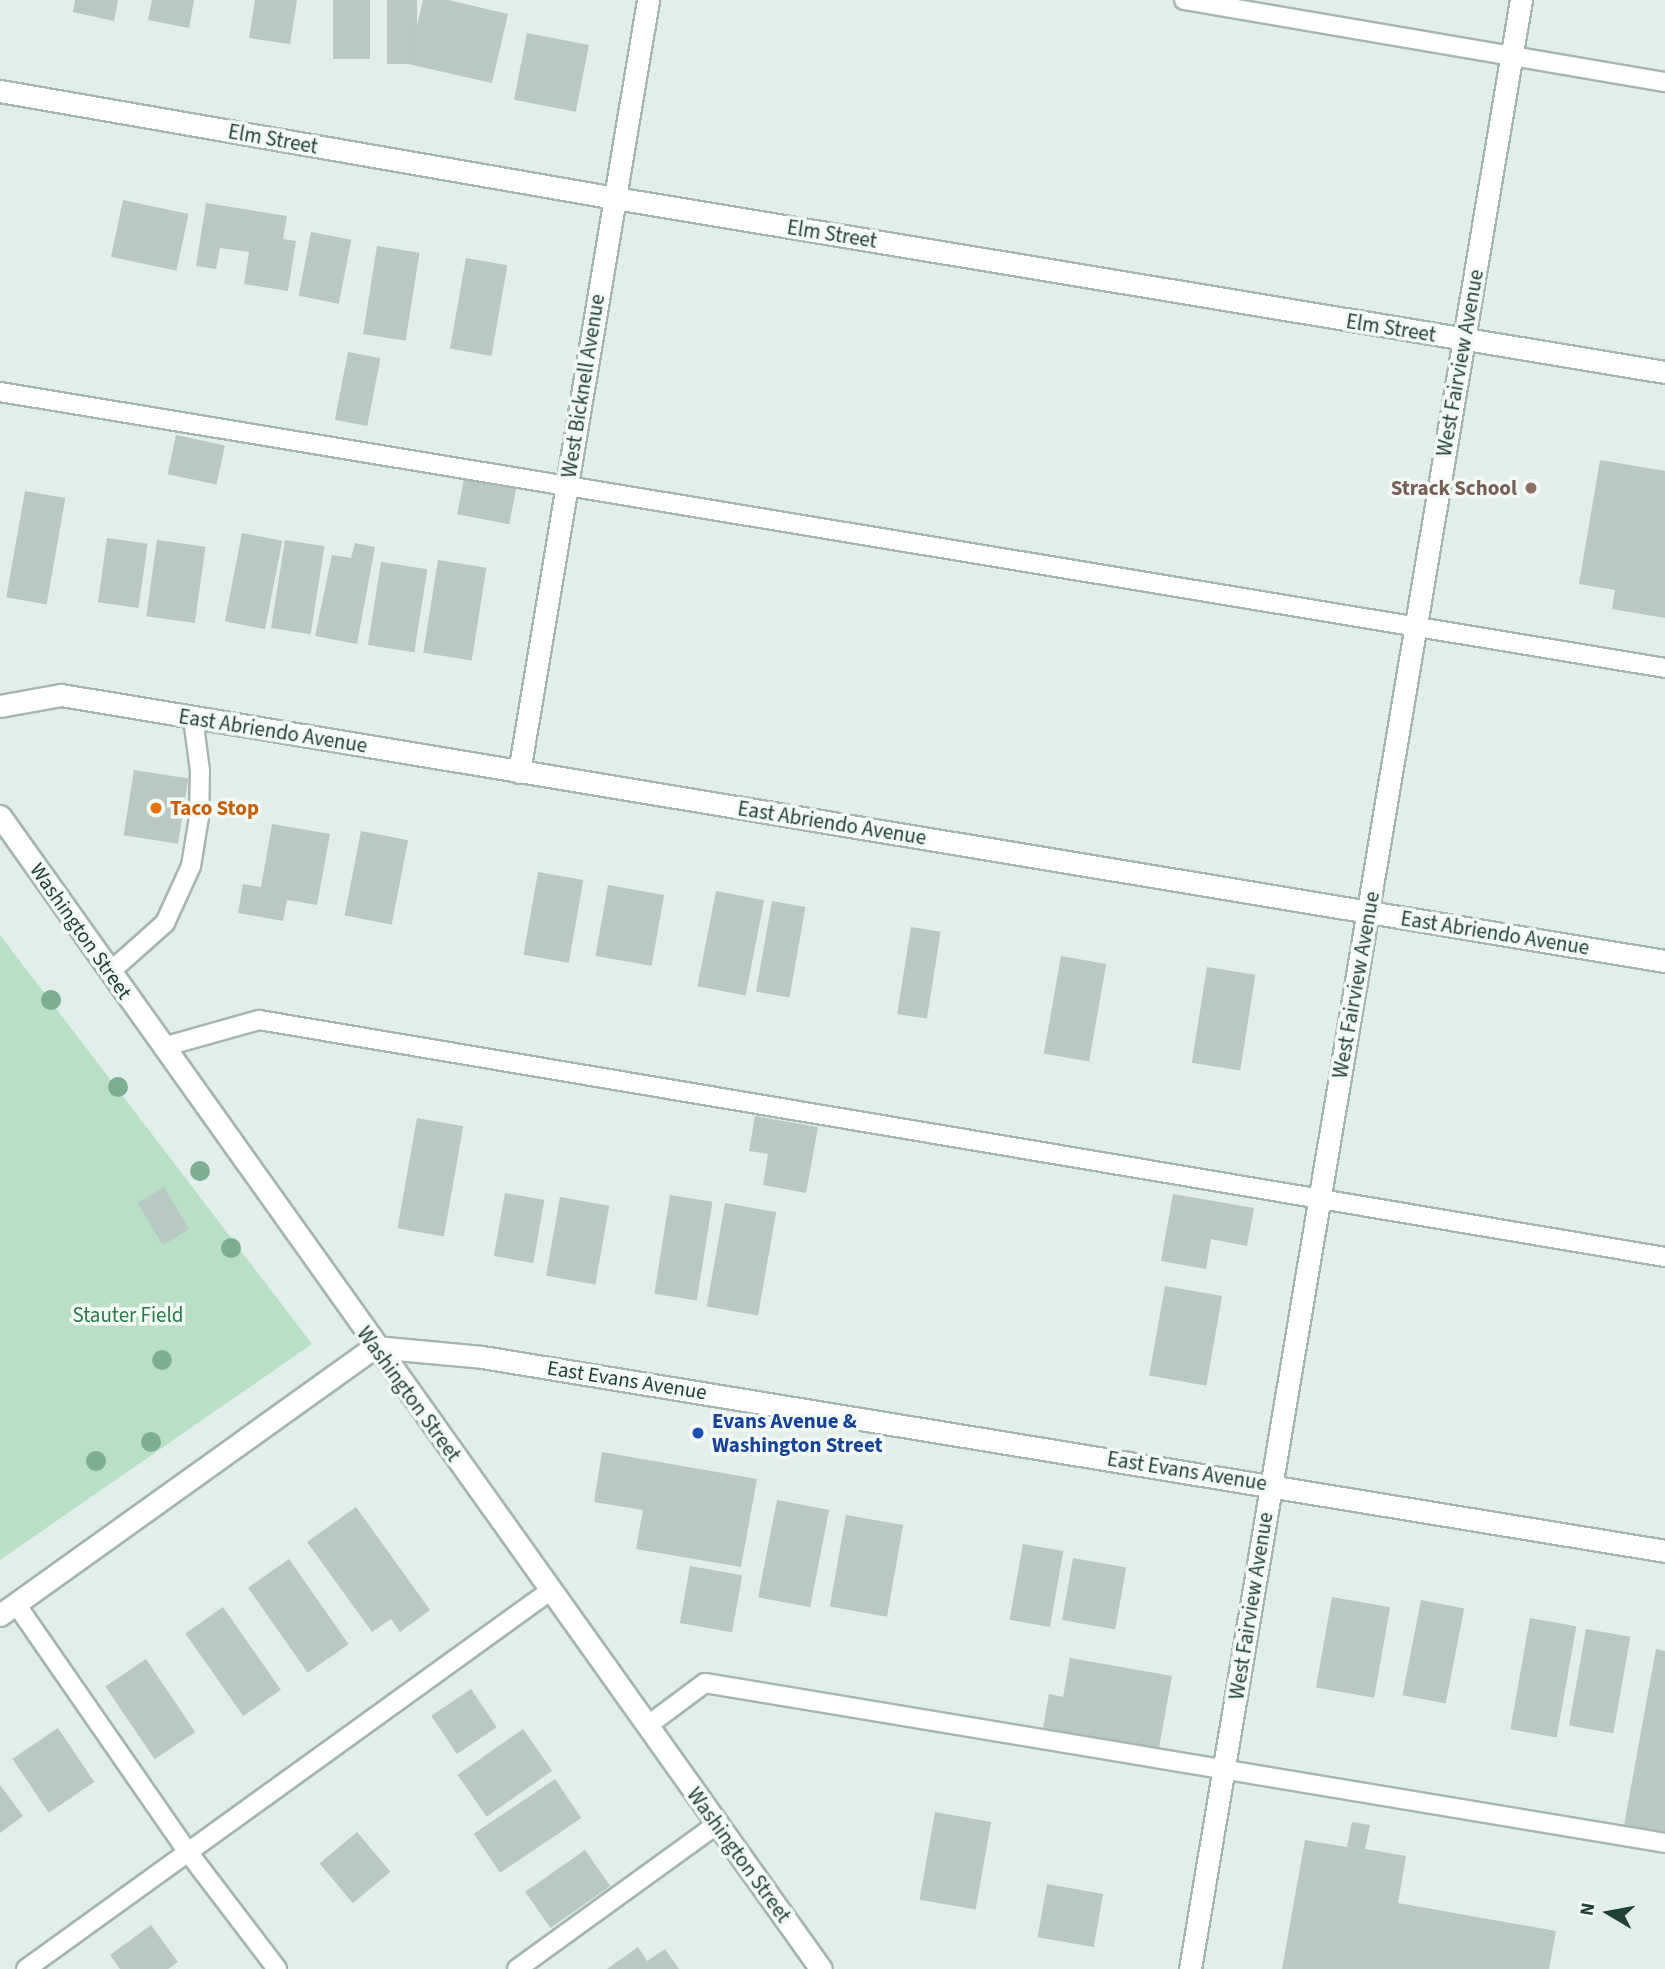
<!DOCTYPE html>
<style>
body{margin:0}
#map{position:relative;width:1665px;height:1969px;overflow:hidden;background:#e2eee9;font-family:"Source Sans 3",sans-serif}
div>[style]{position:absolute}
.green>*{inset:0;background:#b9e0c4}
.building>*{inset:0;background:#b7c9c2;transform-origin:0 0}
.roads{filter:drop-shadow(2px 0 #a4b6b0) drop-shadow(-2px 0 #a4b6b0) drop-shadow(0 2px #a4b6b0) drop-shadow(0 -2px #a4b6b0)}
.lane>*{height:18px;margin:-9px;padding:0 9px;transform-origin:9px;border-radius:9px;background:#fff}
.street>*{height:21px;margin:-10.5px;padding:0 10.5px;transform-origin:10.5px;border-radius:10.5px;background:#fff}
.secondary>*{height:21px;margin:-10.5px;padding:0 10.5px;transform-origin:10.5px;border-radius:10.5px;background:#fff}
.trees>*{width:20px;height:20px;margin:-10px;border-radius:50%;background:#7baf90}
.dots>*{width:19px;height:19px;translate:-50% -50%;box-sizing:border-box;border:4px solid #f3faf6;border-radius:50%}
span{translate:-50% -50%;white-space:nowrap;text-align:center;line-height:1.15;-webkit-text-stroke:7px #f3faf6;paint-order:stroke}
.street-label{font-size:21px;color:#204038}
.education-label{font-size:21px;color:#785e54;font-weight:700}
.right{translate:-100% -50%;text-align:right}
.food-label{font-size:21px;color:#c56008;font-weight:700}
.left{translate:0 -50%;text-align:left}
.park-label{font-size:21px;color:#277b48}
.transit-label{font-size:21px;color:#164399;font-weight:700}
.north{position:absolute;left:1574px;top:1878px;width:70px;height:70px;-webkit-text-stroke:5px #f3faf6;paint-order:stroke;rotate:280deg;font-size:19px;font-weight:700;line-height:28px;text-align:center;color:#204038}
.north::after{content:'';display:block;margin:auto;width:24px;height:32px;background:#204038;clip-path:polygon(50% 0,100% 100%,50% 72%,0 100%)}
</style>
<div id="map">
<div class="green">
<i style="clip-path:polygon(0 935px,312px 1344px,0 1560px)"></i>
</div>
<div class="building">
<i style="clip-path:polygon(75px 0,118px 0,114px 21px,73px 12px)"></i>
<i style="clip-path:polygon(152px 0,194px 0,189px 28px,148px 20px)"></i>
<i style="clip-path:polygon(255px 0,297px 0,290px 44px,249px 38px)"></i>
<i style="left:333px;top:0;width:37px;height:59px"></i>
<i style="left:387px;top:0;width:30px;height:64px"></i>
<i style="clip-path:polygon(423px 0,448px 0,508px 14px,492px 83px,408px 64px)"></i>
<i style="left:527px;top:33px;width:63px;height:68px;rotate:11deg"></i>
<i style="left:123px;top:200px;width:67px;height:58px;rotate:12deg"></i>
<i style="clip-path:polygon(206px 203px,287px 216px,283px 239px,296px 241px,288px 291px,244px 284px,249px 252px,220px 248px,216px 269px,196px 266px)"></i>
<i style="left:311px;top:232px;width:41px;height:65px;rotate:11deg"></i>
<i style="left:377px;top:246px;width:43px;height:89px;rotate:9deg"></i>
<i style="left:466px;top:258px;width:42px;height:92px;rotate:10deg"></i>
<i style="left:348px;top:352px;width:33px;height:69px;rotate:11deg"></i>
<i style="left:176px;top:435px;width:50px;height:40px;rotate:12deg"></i>
<i style="clip-path:polygon(1600px 460px,1665px 471px,1665px 618px,1612px 609px,1615px 590px,1579px 584px)"></i>
<i style="left:465px;top:474px;width:53px;height:41px;rotate:11deg"></i>
<i style="left:25px;top:491px;width:41px;height:108px;rotate:10deg"></i>
<i style="left:242px;top:533px;width:41px;height:90px;rotate:11deg"></i>
<i style="left:107px;top:538px;width:41px;height:65px;rotate:8deg"></i>
<i style="left:157px;top:540px;width:49px;height:77px;rotate:8deg"></i>
<i style="left:285px;top:540px;width:40px;height:89px;rotate:9deg"></i>
<i style="clip-path:polygon(355px 543px,375px 547px,357px 644px,315px 636px,332px 555px,351px 558px)"></i>
<i style="left:438px;top:560px;width:49px;height:94px;rotate:9deg"></i>
<i style="left:381px;top:562px;width:47px;height:84px;rotate:9deg"></i>
<i style="left:134px;top:770px;width:55px;height:66px;rotate:9deg"></i>
<i style="clip-path:polygon(272px 824px,330px 834px,317px 905px,287px 900px,283px 921px,238px 913px,243px 884px,261px 887px)"></i>
<i style="left:361px;top:831px;width:48px;height:86px;rotate:11deg"></i>
<i style="left:538px;top:872px;width:46px;height:84px;rotate:10deg"></i>
<i style="left:608px;top:885px;width:57px;height:72px;rotate:10deg"></i>
<i style="left:716px;top:891px;width:49px;height:97px;rotate:11deg"></i>
<i style="left:772px;top:901px;width:34px;height:92px;rotate:10deg"></i>
<i style="left:911px;top:927px;width:30px;height:88px;rotate:9deg"></i>
<i style="left:1061px;top:956px;width:46px;height:99px;rotate:10deg"></i>
<i style="left:1207px;top:967px;width:49px;height:97px;rotate:9deg"></i>
<i style="clip-path:polygon(755px 1116px,818px 1127px,806px 1193px,763px 1185px,768px 1154px,749px 1151px)"></i>
<i style="left:417px;top:1118px;width:47px;height:112px;rotate:10deg"></i>
<i style="left:164px;top:1187px;width:49px;height:31px;rotate:59deg"></i>
<i style="left:505px;top:1193px;width:40px;height:64px;rotate:10deg"></i>
<i style="clip-path:polygon(1173px 1194px,1254px 1208px,1247px 1246px,1211px 1239px,1206px 1269px,1161px 1261px)"></i>
<i style="left:670px;top:1195px;width:43px;height:100px;rotate:9deg"></i>
<i style="left:560px;top:1197px;width:50px;height:80px;rotate:10deg"></i>
<i style="left:725px;top:1203px;width:52px;height:105px;rotate:10deg"></i>
<i style="left:1165px;top:1286px;width:58px;height:91px;rotate:10deg"></i>
<i style="clip-path:polygon(602px 1452px,757px 1479px,741px 1567px,636px 1549px,643px 1510px,594px 1502px)"></i>
<i style="left:777px;top:1500px;width:53px;height:99px;rotate:11deg"></i>
<i style="clip-path:polygon(356px 1507px,430px 1610px,400px 1632px,391px 1619px,372px 1632px,307px 1542px)"></i>
<i style="left:846px;top:1515px;width:58px;height:93px;rotate:10deg"></i>
<i style="left:1023px;top:1544px;width:41px;height:77px;rotate:10deg"></i>
<i style="left:1073px;top:1558px;width:54px;height:63px;rotate:10deg"></i>
<i style="left:289px;top:1559px;width:104px;height:50px;rotate:55deg"></i>
<i style="left:690px;top:1566px;width:53px;height:58px;rotate:10deg"></i>
<i style="left:1332px;top:1597px;width:59px;height:92px;rotate:10deg"></i>
<i style="left:1421px;top:1600px;width:44px;height:97px;rotate:11deg"></i>
<i style="left:223px;top:1607px;width:101px;height:46px;rotate:55deg"></i>
<i style="left:1530px;top:1618px;width:47px;height:113px;rotate:10deg"></i>
<i style="left:1586px;top:1629px;width:45px;height:98px;rotate:10deg"></i>
<i style="clip-path:polygon(1656px 1649px,1665px 1651px,1665px 1839px,1623px 1831px)"></i>
<i style="clip-path:polygon(1070px 1658px,1172px 1676px,1159px 1748px,1043px 1728px,1049px 1694px,1063px 1697px)"></i>
<i style="left:146px;top:1659px;width:88px;height:49px;rotate:56deg"></i>
<i style="left:471px;top:1689px;width:46px;height:48px;rotate:56deg"></i>
<i style="left:58px;top:1728px;width:65px;height:55px;rotate:56deg"></i>
<i style="left:523px;top:1729px;width:51px;height:80px;rotate:55deg"></i>
<i style="left:555px;top:1779px;width:47px;height:98px;rotate:56deg"></i>
<i style="clip-path:polygon(0 1785px,23px 1816px,0 1833px)"></i>
<i style="left:935px;top:1812px;width:57px;height:89px;rotate:10deg"></i>
<i style="clip-path:polygon(1352px 1822px,1370px 1825px,1365px 1849px,1406px 1856px,1398px 1903px,1556px 1931px,1549px 1969px,1282px 1969px,1305px 1840px,1347px 1847px)"></i>
<i style="left:357px;top:1832px;width:52px;height:49px;rotate:50deg"></i>
<i style="left:585px;top:1850px;width:44px;height:73px;rotate:55deg"></i>
<i style="left:1047px;top:1884px;width:57px;height:54px;rotate:10deg"></i>
<i style="clip-path:polygon(151px 1925px,178px 1962px,168px 1969px,120px 1969px,110px 1955px)"></i>
<i style="clip-path:polygon(638px 1947px,647px 1961px,665px 1949px,679px 1969px,607px 1969px)"></i>
</div>
<div class="roads">
<div class="lane">
<i style="left:1184px;top:0;width:488px;rotate:9.7deg"></i>
<i style="left:0;top:392px;width:1688px;rotate:9.41deg"></i>
<i style="left:110px;top:972px;width:74px;rotate:-41.7deg"></i>
<i style="left:165px;top:923px;width:63px;rotate:-65.5deg"></i>
<i style="left:191px;top:866px;width:50px;rotate:-80.7deg"></i>
<i style="left:199px;top:817px;width:46px;rotate:-88.8deg"></i>
<i style="left:200px;top:771px;width:53px;rotate:-97.5deg"></i>
<i style="left:163px;top:1047px;width:100px;rotate:-15.7deg"></i>
<i style="left:259px;top:1020px;width:1426px;rotate:9.57deg"></i>
<i style="left:16px;top:1604px;width:302px;rotate:55.3deg"></i>
<i style="left:188px;top:1852px;width:147px;rotate:52.7deg"></i>
<i style="left:647px;top:1726px;width:72px;rotate:-36.6deg"></i>
<i style="left:705px;top:1683px;width:973px;rotate:9.46deg"></i>
<i style="left:26px;top:1969px;width:646px;rotate:-35.81deg"></i>
<i style="left:517px;top:1969px;width:247px;rotate:-35.9deg"></i>
</div>
<div class="street">
<i style="left:0;top:91px;width:624px;rotate:9.87deg"></i>
<i style="left:615px;top:198px;width:1064px;rotate:9.41deg"></i>
<i style="left:0;top:706px;width:62px;rotate:-10.2deg"></i>
<i style="left:61px;top:695px;width:1626px;rotate:9.42deg"></i>
<i style="left:519px;top:772px;width:783px;rotate:-80.51deg"></i>
<i style="left:0;top:1615px;width:461px;rotate:-35.6deg"></i>
<i style="left:1190px;top:1969px;width:1997px;rotate:-80.46deg"></i>
</div>
<div class="secondary">
<i style="left:0;top:816px;width:1415px;rotate:54.55deg"></i>
<i style="left:375px;top:1347px;width:107px;rotate:5.3deg"></i>
<i style="left:482px;top:1357px;width:1199px;rotate:9.31deg"></i>
</div>
</div>
<div class="trees">
<i style="left:51px;top:1000px"></i>
<i style="left:118px;top:1087px"></i>
<i style="left:200px;top:1171px"></i>
<i style="left:231px;top:1248px"></i>
<i style="left:162px;top:1360px"></i>
<i style="left:151px;top:1442px"></i>
<i style="left:96px;top:1461px"></i>
</div>
<div class="dots">
<i style="left:1531px;top:488px;background:#8d6e63"></i>
<i style="left:156px;top:808px;background:#e8710a"></i>
<i style="left:698px;top:1433px;background:#1a4fb4"></i>
</div>
<div class="street-label">
<span style="left:273px;top:139px;rotate:10deg">Elm Street</span>
<span style="left:832px;top:234px;rotate:9deg">Elm Street</span>
<span style="left:1391px;top:328px;rotate:9deg">Elm Street</span>
<span style="left:1460px;top:363px;rotate:-80deg">West Fairview Avenue</span>
<span style="left:583px;top:386px;rotate:-81deg">West Bicknell Avenue</span>
<span style="left:273px;top:731px;rotate:9deg">East Abriendo Avenue</span>
<span style="left:832px;top:823px;rotate:9deg">East Abriendo Avenue</span>
<span style="left:81px;top:931px;rotate:55deg">Washington Street</span>
<span style="left:1495px;top:933px;rotate:9deg">East Abriendo Avenue</span>
<span style="left:1356px;top:985px;rotate:-80deg">West Fairview Avenue</span>
<span style="left:627px;top:1380px;rotate:9deg">East Evans Avenue</span>
<span style="left:409px;top:1394px;rotate:54deg">Washington Street</span>
<span style="left:1187px;top:1471px;rotate:9deg">East Evans Avenue</span>
<span style="left:1251px;top:1606px;rotate:-81deg">West Fairview Avenue</span>
<span style="left:739px;top:1855px;rotate:54deg">Washington Street</span>
</div>
<div class="education-label">
<span class="right" style="left:1517px;top:488px">Strack School</span>
</div>
<div class="food-label">
<span class="left" style="left:170px;top:808px">Taco Stop</span>
</div>
<div class="park-label">
<span style="left:128px;top:1315px">Stauter Field</span>
</div>
<div class="transit-label">
<span class="left" style="left:712px;top:1433px">Evans Avenue &amp;<br>Washington Street</span>
</div>
<div class="north">N</div>
</div>
